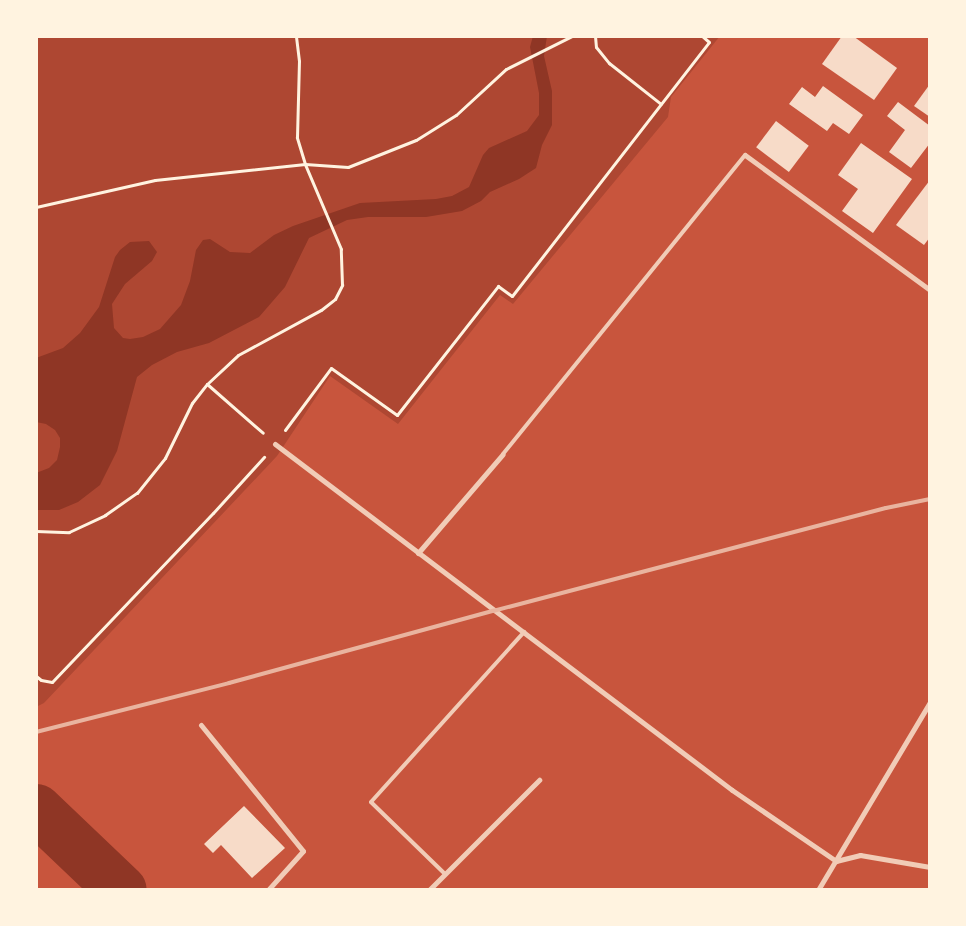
<!DOCTYPE html>
<style>
body{margin:0}
#map{position:relative;width:966px;height:926px;overflow:hidden;background:#c8553d;font-family:Montserrat,sans-serif}
div>[style]{position:absolute}
.green>*{inset:0;background:#ae4732}
.water>*{inset:0;background:#8f3625}
.river>*{height:51px;margin:-25.5px;padding:0 25.5px;transform-origin:25.5px;border-radius:25.5px;background:#8f3625}
.building>*{inset:0;background:#f7dbc8;transform-origin:0 0}
.path>*{height:3px;margin:-1.5px;padding:0 1.5px;transform-origin:1.5px;border-radius:1.5px;background:#fff3e0}
.service>*{height:4px;margin:-2px;padding:0 2px;transform-origin:2px;border-radius:2px;background:#f1ccb7}
.minor>*{height:5px;margin:-2.5px;padding:0 2.5px;transform-origin:2.5px;border-radius:2.5px;background:#f1ccb7}
.rail>*{height:4px;margin:-2px;padding:0 2px;transform-origin:2px;border-radius:2px;background:#e9b49f}
span{translate:-50% -50%;white-space:nowrap;text-align:center;line-height:1.15;-webkit-text-stroke:5px #fff3e0;paint-order:stroke}
.frame{position:absolute;inset:0;border:38px solid #fff3e0;pointer-events:none}
</style>
<div id="map">
<div class="green">
<i style="clip-path:polygon(36px 36px,720px 36px,671px 97px,668px 117px,513px 304px,500px 295px,398px 424px,330px 376px,277px 456px,44px 703px,36px 707px)"></i>
</div>
<div class="water">
<i style="clip-path:polygon(533px 36px,547px 36px,544px 56px,552px 91px,552px 125px,542px 145px,536px 168px,519px 179px,490px 192px,481px 201px,462px 211px,426px 217px,368px 217px,347px 220px,309px 238px,285px 287px,259px 317px,209px 343px,177px 352px,152px 365px,137px 377px,117px 451px,100px 485px,78px 502px,59px 510px,36px 510px,36px 473px,49px 468px,57px 460px,60px 447px,60px 438px,55px 430px,46px 424px,36px 422px,36px 358px,63px 348px,80px 333px,99px 307px,115px 257px,120px 250px,130px 242px,149px 241px,157px 252px,152px 261px,125px 284px,112px 304px,114px 328px,123px 338px,130px 339px,143px 337px,160px 329px,181px 305px,190px 281px,196px 250px,203px 240px,210px 239px,230px 252px,250px 253px,274px 235px,293px 226px,360px 203px,436px 199px,452px 196px,469px 187px,483px 155px,489px 148px,527px 131px,539px 115px,539px 93px,530px 47px)"></i>
</div>
<div class="river">
<i style="left:36px;top:809px;width:117px;rotate:43.6deg"></i>
</div>
<div class="building">
<i style="clip-path:polygon(842px 36px,853px 36px,897px 68px,874px 100px,822px 64px)"></i>
<i style="clip-path:polygon(930px 84px,930px 117px,914px 106px)"></i>
<i style="clip-path:polygon(823px 86px,863px 115px,849px 134px,833px 123px,827px 131px,789px 104px,802px 87px,815px 97px)"></i>
<i style="clip-path:polygon(898px 102px,930px 126px,930px 143px,911px 168px,889px 152px,905px 130px,887px 116px)"></i>
<i style="left:776px;top:121px;width:41px;height:33px;rotate:37deg"></i>
<i style="clip-path:polygon(861px 143px,912px 179px,873px 233px,842px 211px,858px 189px,838px 175px)"></i>
<i style="clip-path:polygon(930px 180px,930px 237px,924px 245px,896px 225px)"></i>
<i style="clip-path:polygon(244px 806px,285px 848px,252px 878px,221px 845px,213px 853px,204px 844px)"></i>
</div>
<div class="path">
<i style="left:595px;top:36px;width:11px;rotate:85deg"></i>
<i style="left:596px;top:47px;width:21px;rotate:51deg"></i>
<i style="left:609px;top:63px;width:66px;rotate:38.3deg"></i>
<i style="left:36px;top:207px;width:122px;rotate:-12.8deg"></i>
<i style="left:155px;top:180px;width:151px;rotate:-6.1deg"></i>
<i style="left:305px;top:164px;width:43px;rotate:4deg"></i>
<i style="left:348px;top:167px;width:73px;rotate:-21.7deg"></i>
<i style="left:416px;top:140px;width:47px;rotate:-32deg"></i>
<i style="left:456px;top:115px;width:68px;rotate:-42.6deg"></i>
<i style="left:506px;top:69px;width:74px;rotate:-26.6deg"></i>
<i style="left:207px;top:384px;width:74px;rotate:41.2deg"></i>
<i style="left:285px;top:430px;width:77px;rotate:-53.4deg"></i>
<i style="left:331px;top:368px;width:81px;rotate:35.5deg"></i>
<i style="left:397px;top:415px;width:164px;rotate:-51.9deg"></i>
<i style="left:498px;top:286px;width:17px;rotate:36deg"></i>
<i style="left:512px;top:296px;width:321px;rotate:-52.2deg"></i>
<i style="left:709px;top:42px;width:9px;rotate:-139deg"></i>
<i style="left:36px;top:531px;width:33px;rotate:2deg"></i>
<i style="left:69px;top:532px;width:40px;rotate:-25deg"></i>
<i style="left:105px;top:515px;width:39px;rotate:-35deg"></i>
<i style="left:137px;top:493px;width:45px;rotate:-51.3deg"></i>
<i style="left:165px;top:458px;width:61px;rotate:-63.9deg"></i>
<i style="left:192px;top:403px;width:24px;rotate:-52deg"></i>
<i style="left:207px;top:384px;width:42px;rotate:-43.1deg"></i>
<i style="left:238px;top:355px;width:94px;rotate:-28.5deg"></i>
<i style="left:321px;top:310px;width:18px;rotate:-38deg"></i>
<i style="left:335px;top:299px;width:16px;rotate:-63deg"></i>
<i style="left:342px;top:285px;width:36px;rotate:-92deg"></i>
<i style="left:341px;top:249px;width:92px;rotate:-113deg"></i>
<i style="left:305px;top:164px;width:28px;rotate:-107deg"></i>
<i style="left:297px;top:137px;width:76px;rotate:-88.5deg"></i>
<i style="left:299px;top:61px;width:25px;rotate:-97deg"></i>
<i style="left:36px;top:676px;width:6px;rotate:39deg"></i>
<i style="left:41px;top:680px;width:11px;rotate:10deg"></i>
<i style="left:52px;top:682px;width:233px;rotate:-46.4deg"></i>
<i style="left:213px;top:513px;width:76px;rotate:-47.7deg"></i>
</div>
<div class="service">
<i style="left:503px;top:454px;width:385px;rotate:-51deg"></i>
<i style="left:445px;top:874px;width:103px;rotate:-135.8deg"></i>
<i style="left:371px;top:802px;width:229px;rotate:-48deg"></i>
</div>
<div class="minor">
<i style="left:745px;top:155px;width:229px;rotate:36.1deg"></i>
<i style="left:275px;top:444px;width:573px;rotate:37.13deg"></i>
<i style="left:732px;top:790px;width:126px;rotate:34.3deg"></i>
<i style="left:836px;top:861px;width:25px;rotate:-14deg"></i>
<i style="left:860px;top:855px;width:71px;rotate:9.7deg"></i>
<i style="left:418px;top:553px;width:130px;rotate:-49.4deg"></i>
<i style="left:201px;top:725px;width:162px;rotate:51deg"></i>
<i style="left:303px;top:851px;width:52px;rotate:131.9deg"></i>
<i style="left:429px;top:890px;width:156px;rotate:-45deg"></i>
<i style="left:818px;top:890px;width:219px;rotate:-59.2deg"></i>
</div>
<div class="rail">
<i style="left:36px;top:732px;width:199px;rotate:-14.2deg"></i>
<i style="left:229px;top:683px;width:274px;rotate:-15.3deg"></i>
<i style="left:493px;top:611px;width:406px;rotate:-14.7deg"></i>
<i style="left:886px;top:508px;width:45px;rotate:-11.6deg"></i>
</div>
<div class="frame"></div>
</div>
